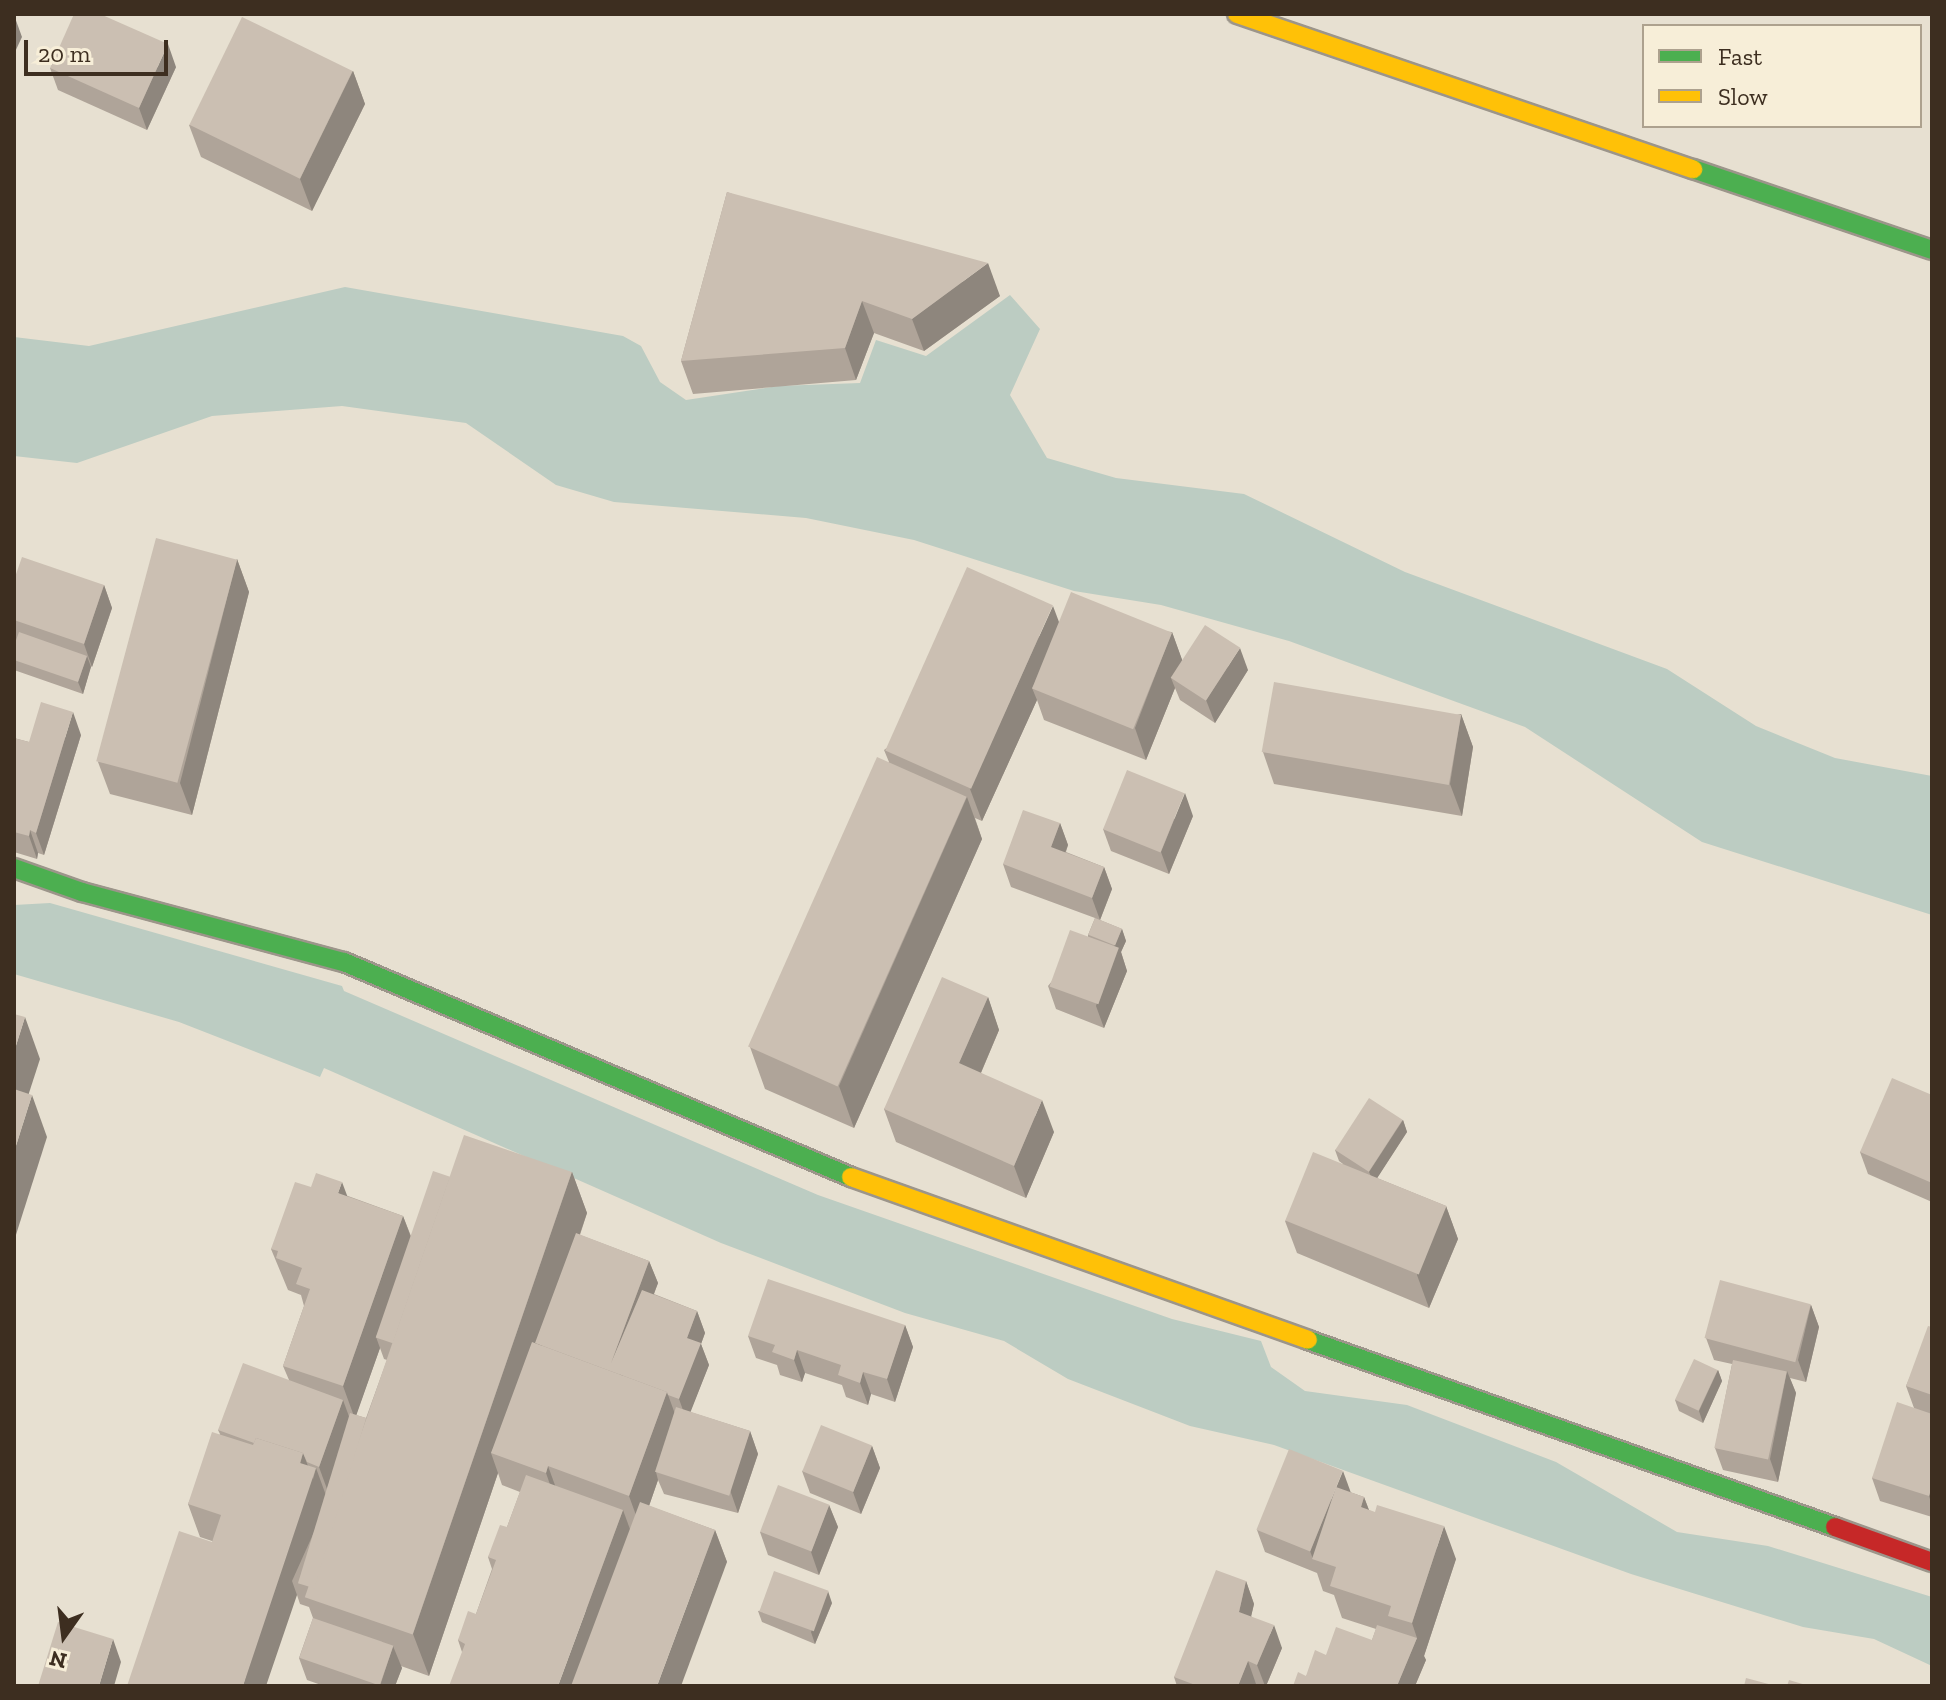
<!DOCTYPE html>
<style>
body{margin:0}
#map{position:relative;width:1946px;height:1700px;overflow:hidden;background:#e7e0d1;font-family:"Zilla Slab",serif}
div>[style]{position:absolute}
.water>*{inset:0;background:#bcccc2}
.roads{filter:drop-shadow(2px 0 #9c958a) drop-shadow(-2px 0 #9c958a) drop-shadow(0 2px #9c958a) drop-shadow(0 -2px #9c958a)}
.fast>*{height:18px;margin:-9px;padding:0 9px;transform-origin:9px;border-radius:9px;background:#4caf50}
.slow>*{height:18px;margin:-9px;padding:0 9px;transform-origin:9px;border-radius:9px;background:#ffc107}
.jam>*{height:18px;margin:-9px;padding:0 9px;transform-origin:9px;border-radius:9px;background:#c62828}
.wall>*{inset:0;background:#afa499}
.shaded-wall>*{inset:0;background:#8e867d}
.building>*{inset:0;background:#cbbfb2;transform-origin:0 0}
span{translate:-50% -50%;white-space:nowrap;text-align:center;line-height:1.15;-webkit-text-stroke:8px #f7eed8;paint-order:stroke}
.frame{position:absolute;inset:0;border:16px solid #3d2e20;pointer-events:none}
.legend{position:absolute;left:1642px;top:24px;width:280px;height:104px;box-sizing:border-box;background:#f7eed8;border:2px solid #ada18e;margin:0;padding:10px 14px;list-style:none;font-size:24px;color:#3d2e20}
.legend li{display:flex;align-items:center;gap:16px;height:40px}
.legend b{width:40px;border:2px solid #ada18e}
.north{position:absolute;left:24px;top:1596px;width:80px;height:80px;-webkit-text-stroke:6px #f7eed8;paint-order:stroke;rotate:194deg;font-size:22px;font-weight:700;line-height:32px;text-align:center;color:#3d2e20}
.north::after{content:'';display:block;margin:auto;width:28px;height:36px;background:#3d2e20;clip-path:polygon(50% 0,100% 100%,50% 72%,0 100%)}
.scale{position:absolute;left:24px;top:40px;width:144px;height:36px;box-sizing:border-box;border:4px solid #3d2e20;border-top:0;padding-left:10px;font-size:24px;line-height:28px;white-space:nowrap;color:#3d2e20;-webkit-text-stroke:6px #f7eed8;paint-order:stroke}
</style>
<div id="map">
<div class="water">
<i style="clip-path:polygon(345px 287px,623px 336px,641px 346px,660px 382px,686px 400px,778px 386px,860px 383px,876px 340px,926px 356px,1010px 295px,1040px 329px,1010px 395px,1047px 458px,1116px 478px,1244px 494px,1405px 572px,1667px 669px,1756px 726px,1835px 758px,1932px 776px,1932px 915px,1702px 842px,1525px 727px,1289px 641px,1161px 605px,1074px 591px,914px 540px,806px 518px,614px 502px,556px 485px,466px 423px,342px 406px,212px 416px,77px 463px,14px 456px,14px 337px,89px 346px)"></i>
<i style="clip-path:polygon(50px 903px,342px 986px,344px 991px,818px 1195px,1172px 1319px,1261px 1341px,1271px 1367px,1305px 1391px,1407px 1405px,1556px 1462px,1677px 1532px,1768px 1546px,1932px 1597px,1932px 1666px,1874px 1639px,1803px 1627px,1631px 1574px,1274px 1445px,1190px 1426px,1068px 1379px,1004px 1341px,905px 1313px,721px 1243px,324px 1068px,320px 1077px,179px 1022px,14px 974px,14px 905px)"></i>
</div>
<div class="roads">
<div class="fast">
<i style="left:1693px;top:169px;width:252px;rotate:18.7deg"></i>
<i style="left:14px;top:868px;width:72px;rotate:19.4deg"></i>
<i style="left:82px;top:892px;width:271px;rotate:15deg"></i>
<i style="left:344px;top:962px;width:551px;rotate:22.98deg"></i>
<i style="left:1308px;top:1340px;width:559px;rotate:19.54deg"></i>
</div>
<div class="slow">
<i style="left:1237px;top:14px;width:482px;rotate:18.8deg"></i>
<i style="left:851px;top:1177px;width:485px;rotate:19.6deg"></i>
</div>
<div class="jam">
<i style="left:1835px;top:1527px;width:103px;rotate:19.8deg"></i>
</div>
</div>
<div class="wall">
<i style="clip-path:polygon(176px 67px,147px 130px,58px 90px,50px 68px)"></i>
<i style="clip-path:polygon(353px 71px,365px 104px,312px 211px,201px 157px,189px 125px)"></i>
<i style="clip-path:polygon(727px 192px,1000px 296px,924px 351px,874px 333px,856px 380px,693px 394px,681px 361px)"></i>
<i style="clip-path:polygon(237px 559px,249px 592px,192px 815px,110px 794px,98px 762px)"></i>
<i style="clip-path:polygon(14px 580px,104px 585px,112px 608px,92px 667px,91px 666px,83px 694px,14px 670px,14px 646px,16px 640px,14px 639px)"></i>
<i style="clip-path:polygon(1059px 622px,1172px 632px,1182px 660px,1248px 670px,1215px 723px,1180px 700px,1175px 688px,1146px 760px,1044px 720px,1037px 700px,982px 821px,975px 818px,982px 839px,854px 1128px,765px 1089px,750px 1047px,889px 762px,884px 750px)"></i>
<i style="clip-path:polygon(1461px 714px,1473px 747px,1462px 816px,1274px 784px,1263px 752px)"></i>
<i style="clip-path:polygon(81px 735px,44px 855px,38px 853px,37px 859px,14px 852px,14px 738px,29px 742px)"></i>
<i style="clip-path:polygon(1193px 816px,1169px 874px,1111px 851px,1103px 829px)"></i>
<i style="clip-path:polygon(1060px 823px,1068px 845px,1066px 852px,1104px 867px,1112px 889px,1100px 920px,1122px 929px,1126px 941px,1121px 952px,1127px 971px,1104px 1028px,1056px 1009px,1048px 986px,1088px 937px,1088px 935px,1095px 918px,1011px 887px,1003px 864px)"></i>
<i style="clip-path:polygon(988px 997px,999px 1030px,981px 1073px,1054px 1132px,1026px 1198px,896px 1142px,884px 1109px)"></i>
<i style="clip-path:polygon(1932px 1095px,1932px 1202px,1868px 1174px,1860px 1152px)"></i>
<i style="clip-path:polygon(1403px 1120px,1407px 1132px,1377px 1178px,1446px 1206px,1458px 1239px,1429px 1308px,1297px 1253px,1285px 1221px,1343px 1164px,1339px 1161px,1335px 1150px)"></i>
<i style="clip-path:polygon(evenodd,572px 1172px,587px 1213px,580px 1235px,649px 1261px,658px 1283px,654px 1294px,697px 1311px,705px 1333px,701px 1344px,709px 1365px,690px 1412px,750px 1431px,758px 1454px,738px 1513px,664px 1494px,658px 1480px,649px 1506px,715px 1530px,727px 1562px,462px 1652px,458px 1640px,476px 1614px,492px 1569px,488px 1557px,507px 1527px,520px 1492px,502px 1485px,498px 1473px,429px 1676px,401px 1666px,402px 1668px,395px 1686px,324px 1686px,307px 1680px,299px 1658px,313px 1618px,309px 1607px,300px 1604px,297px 1595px,212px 1541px,200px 1537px,188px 1504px,220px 1434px,218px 1430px,289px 1380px,283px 1366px,304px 1306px,301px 1295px,288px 1290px,271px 1249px,311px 1187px,348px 1196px,403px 1216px,411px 1236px,450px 1177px,572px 1172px,380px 1348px,384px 1359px,387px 1360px,366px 1418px,356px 1415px,380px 1348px)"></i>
<i style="clip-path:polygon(1811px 1305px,1819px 1327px,1806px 1382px,1790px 1378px,1796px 1393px,1778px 1482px,1723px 1470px,1715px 1448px,1732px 1364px,1714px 1360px,1706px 1338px)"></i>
<i style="clip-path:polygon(905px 1325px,913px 1347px,895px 1402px,871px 1394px,868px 1405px,846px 1397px,842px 1385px,805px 1373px,802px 1382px,780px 1375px,777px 1365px,756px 1358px,748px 1336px)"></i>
<i style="clip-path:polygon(1932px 1327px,1932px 1517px,1880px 1501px,1872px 1478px,1914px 1408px,1906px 1386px)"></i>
<i style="clip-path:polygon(1718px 1370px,1722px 1381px,1703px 1423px,1679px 1411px,1675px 1400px)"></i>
<i style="clip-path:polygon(872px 1446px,880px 1468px,861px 1514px,810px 1493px,802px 1471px)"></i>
<i style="clip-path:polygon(1350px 1492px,1364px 1497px,1369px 1510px,1456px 1559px,1424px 1656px,1426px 1660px,1415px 1686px,1293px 1686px,1306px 1676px,1326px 1655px,1372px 1640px,1376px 1629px,1342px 1618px,1334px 1595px,1323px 1591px,1317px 1573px,1265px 1552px,1257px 1530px)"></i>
<i style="clip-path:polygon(829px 1505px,838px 1527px,819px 1575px,768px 1555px,760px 1532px)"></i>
<i style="clip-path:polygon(1246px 1581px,1254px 1604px,1251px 1616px,1282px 1648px,1266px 1686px,1261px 1686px,1256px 1684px,1255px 1686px,1177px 1686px,1174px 1677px)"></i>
<i style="clip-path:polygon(832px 1603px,815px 1644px,762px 1622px,758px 1611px)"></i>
</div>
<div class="shaded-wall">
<i style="clip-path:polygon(14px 15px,22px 37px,14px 54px)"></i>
<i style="clip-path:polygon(168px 44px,176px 67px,147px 130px,139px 108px)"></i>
<i style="clip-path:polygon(353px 71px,365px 104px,312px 211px,300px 179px)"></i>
<i style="clip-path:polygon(988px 263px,1000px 296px,924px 351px,912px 319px)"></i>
<i style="clip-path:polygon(862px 301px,874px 333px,856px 380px,845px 348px)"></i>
<i style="clip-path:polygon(237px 559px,249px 592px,192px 815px,180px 783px)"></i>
<i style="clip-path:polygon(104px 585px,112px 608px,92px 667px,84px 644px)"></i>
<i style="clip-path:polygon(1053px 606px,1065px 638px,1032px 688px,1037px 700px,982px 821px,970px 789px)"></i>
<i style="clip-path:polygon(1172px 632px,1184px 665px,1171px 678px,1175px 688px,1146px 760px,1135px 728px)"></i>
<i style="clip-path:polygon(1240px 648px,1248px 670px,1215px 723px,1206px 700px)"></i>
<i style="clip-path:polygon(87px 656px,91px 667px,83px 694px,78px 682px)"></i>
<i style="clip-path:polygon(73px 712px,81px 735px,44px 855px,36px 833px)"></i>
<i style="clip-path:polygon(1461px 714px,1473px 747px,1462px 816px,1450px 784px)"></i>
<i style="clip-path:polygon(1185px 793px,1193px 816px,1169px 874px,1161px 852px)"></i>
<i style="clip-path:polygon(967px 797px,982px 839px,854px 1128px,839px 1086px)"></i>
<i style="clip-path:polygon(1060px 823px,1068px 845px,1059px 869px,1051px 847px)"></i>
<i style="clip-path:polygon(30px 830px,38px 853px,37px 859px,29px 836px)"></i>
<i style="clip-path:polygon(1104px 867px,1112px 889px,1100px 920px,1092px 898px)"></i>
<i style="clip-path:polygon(1122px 929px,1126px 941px,1121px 952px,1127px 971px,1104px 1028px,1096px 1006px,1114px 946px)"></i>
<i style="clip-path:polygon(988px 997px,999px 1030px,971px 1096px,959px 1063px)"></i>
<i style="clip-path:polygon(25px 1017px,40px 1059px,18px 1127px,14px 1116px,14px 1052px)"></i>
<i style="clip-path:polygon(32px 1095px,47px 1137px,14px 1241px,14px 1152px)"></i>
<i style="clip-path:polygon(1042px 1100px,1054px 1132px,1026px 1198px,1014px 1166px)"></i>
<i style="clip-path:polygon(1403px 1120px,1407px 1132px,1374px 1183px,1369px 1172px)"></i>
<i style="clip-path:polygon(572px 1172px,587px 1213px,542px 1345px,491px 1453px,498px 1473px,429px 1676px,413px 1634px)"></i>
<i style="clip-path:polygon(342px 1182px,354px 1214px,338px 1193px)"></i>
<i style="clip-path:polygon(1446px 1206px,1458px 1239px,1429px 1308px,1417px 1275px)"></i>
<i style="clip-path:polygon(403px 1216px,415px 1248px,376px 1337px,380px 1348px,355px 1419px,343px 1386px)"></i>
<i style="clip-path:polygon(649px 1261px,658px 1283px,622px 1377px,611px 1363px)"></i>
<i style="clip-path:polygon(1811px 1305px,1819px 1327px,1806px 1382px,1798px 1360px)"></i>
<i style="clip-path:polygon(697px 1311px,705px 1333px,701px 1344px,709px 1365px,687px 1421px,679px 1399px,687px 1338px)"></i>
<i style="clip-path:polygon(905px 1325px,913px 1347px,895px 1402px,887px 1379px)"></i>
<i style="clip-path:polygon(797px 1350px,805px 1373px,802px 1382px,794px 1360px)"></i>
<i style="clip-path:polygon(1718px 1370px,1722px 1381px,1703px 1423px,1699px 1411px)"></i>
<i style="clip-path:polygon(1787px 1371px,1796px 1393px,1778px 1482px,1770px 1459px)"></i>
<i style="clip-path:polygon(863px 1372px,871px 1394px,868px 1405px,860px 1383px)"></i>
<i style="clip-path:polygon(667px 1392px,679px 1425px,656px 1472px,658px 1480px,641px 1529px,629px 1496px)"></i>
<i style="clip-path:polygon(343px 1400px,351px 1422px,327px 1489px,319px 1467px)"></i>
<i style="clip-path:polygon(750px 1431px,758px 1454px,738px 1513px,730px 1490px)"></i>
<i style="clip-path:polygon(872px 1446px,880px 1468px,861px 1514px,853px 1492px)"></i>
<i style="clip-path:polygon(303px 1453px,313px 1479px,316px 1468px,328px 1501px,292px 1581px,297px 1595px,266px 1686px,243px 1686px)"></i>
<i style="clip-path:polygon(548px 1466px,560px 1499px,557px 1505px,546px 1473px)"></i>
<i style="clip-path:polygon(1343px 1471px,1351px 1493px,1313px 1559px,1310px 1551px)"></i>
<i style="clip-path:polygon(1932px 1486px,1932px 1506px,1929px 1496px)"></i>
<i style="clip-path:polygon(1364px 1497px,1376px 1529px,1361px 1507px)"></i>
<i style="clip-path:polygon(829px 1505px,838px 1527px,819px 1575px,811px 1552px)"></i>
<i style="clip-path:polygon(623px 1510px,635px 1543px,582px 1686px,558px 1686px)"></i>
<i style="clip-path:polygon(1444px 1526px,1456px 1559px,1424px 1656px,1426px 1660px,1415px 1686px,1397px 1686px,1417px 1638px,1412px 1623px)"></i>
<i style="clip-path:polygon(715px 1530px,727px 1562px,681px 1686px,657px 1686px)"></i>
<i style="clip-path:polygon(1246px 1581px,1254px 1604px,1247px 1634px,1239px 1612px)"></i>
<i style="clip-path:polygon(828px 1591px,832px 1603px,815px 1644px,811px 1632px)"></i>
<i style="clip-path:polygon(1274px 1625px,1282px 1648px,1266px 1686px,1265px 1686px,1257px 1665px)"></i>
<i style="clip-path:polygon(113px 1639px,121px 1662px,114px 1686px,99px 1686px)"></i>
<i style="clip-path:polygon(393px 1646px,402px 1668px,395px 1686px,380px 1686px)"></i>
<i style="clip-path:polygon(1248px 1661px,1256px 1684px,1255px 1686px,1238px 1686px)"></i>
</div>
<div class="building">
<i style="clip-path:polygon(74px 14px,100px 14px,168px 44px,139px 108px,50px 68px)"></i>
<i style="left:242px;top:17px;width:123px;height:120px;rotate:26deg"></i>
<i style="clip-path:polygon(727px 192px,988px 263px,912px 319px,862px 301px,845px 348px,681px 361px)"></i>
<i style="left:156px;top:538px;width:84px;height:231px;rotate:15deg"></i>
<i style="clip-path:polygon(22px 557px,104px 585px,84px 644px,14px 620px,14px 580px)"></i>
<i style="left:967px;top:567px;width:94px;height:201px;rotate:24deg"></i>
<i style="left:1071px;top:592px;width:109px;height:104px;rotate:22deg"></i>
<i style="left:1205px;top:625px;width:42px;height:63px;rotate:33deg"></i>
<i style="clip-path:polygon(19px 632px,87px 656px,78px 682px,14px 660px,14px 646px)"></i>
<i style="left:1274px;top:682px;width:190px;height:71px;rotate:10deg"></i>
<i style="clip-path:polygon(41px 702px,73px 712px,36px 833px,30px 830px,29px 836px,14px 832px,14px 738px,29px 742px)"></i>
<i style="left:877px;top:757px;width:98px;height:317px;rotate:24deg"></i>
<i style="left:1127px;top:770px;width:62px;height:64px;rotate:22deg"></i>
<i style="clip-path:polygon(1023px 810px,1060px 823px,1051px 847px,1104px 867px,1092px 898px,1003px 864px)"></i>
<i style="left:1095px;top:918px;width:29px;height:18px;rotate:22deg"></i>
<i style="left:1070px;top:930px;width:52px;height:60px;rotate:20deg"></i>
<i style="clip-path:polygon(942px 977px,988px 997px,959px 1063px,1042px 1100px,1014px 1166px,884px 1109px)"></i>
<i style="clip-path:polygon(14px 1014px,25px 1017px,14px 1052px)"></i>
<i style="clip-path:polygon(1892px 1078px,1932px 1095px,1932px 1183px,1860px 1152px)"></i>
<i style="clip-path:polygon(14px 1089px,32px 1095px,14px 1152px)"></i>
<i style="left:1369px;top:1098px;width:40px;height:62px;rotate:33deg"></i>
<i style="left:464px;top:1135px;width:114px;height:489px;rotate:19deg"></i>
<i style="left:1313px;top:1152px;width:144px;height:74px;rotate:22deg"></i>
<i style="left:433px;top:1171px;width:18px;height:176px;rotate:19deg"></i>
<i style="clip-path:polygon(316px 1173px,342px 1182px,338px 1193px,403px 1216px,343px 1386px,283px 1366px,310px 1289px,296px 1284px,302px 1268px,276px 1258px,278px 1251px,271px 1249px,295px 1182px,311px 1187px)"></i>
<i style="clip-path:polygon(576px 1233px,649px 1261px,611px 1363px,642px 1290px,697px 1311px,687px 1338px,701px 1343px,679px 1399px,668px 1395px,667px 1392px,535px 1343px)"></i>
<i style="clip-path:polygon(768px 1279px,905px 1325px,887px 1379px,863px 1372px,860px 1383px,838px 1375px,841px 1365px,797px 1350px,794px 1360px,772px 1352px,775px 1345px,748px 1336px)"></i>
<i style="left:1720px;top:1280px;width:94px;height:60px;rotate:15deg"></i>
<i style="clip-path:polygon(1928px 1326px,1932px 1327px,1932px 1395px,1906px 1386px)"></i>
<i style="clip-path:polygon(532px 1342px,667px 1392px,629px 1496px,548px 1466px,546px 1473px,491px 1453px)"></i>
<i style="left:1694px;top:1359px;width:26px;height:45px;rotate:25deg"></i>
<i style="left:1733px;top:1360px;width:55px;height:90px;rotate:12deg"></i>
<i style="clip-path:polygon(243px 1363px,343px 1400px,319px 1467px,307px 1462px,303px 1453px,256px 1438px,254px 1443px,218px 1430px)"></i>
<i style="clip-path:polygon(1897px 1402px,1932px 1414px,1932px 1486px,1929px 1496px,1872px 1478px)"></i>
<i style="left:676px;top:1407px;width:78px;height:68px;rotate:18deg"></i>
<i style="left:350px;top:1413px;width:17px;height:178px;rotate:17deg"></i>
<i style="left:821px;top:1425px;width:55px;height:50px;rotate:22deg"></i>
<i style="clip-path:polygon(212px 1432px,253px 1445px,256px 1438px,303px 1453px,300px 1463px,316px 1468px,243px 1686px,127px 1686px,179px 1531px,212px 1542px,221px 1515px,188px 1504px)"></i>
<i style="left:1289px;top:1449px;width:58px;height:87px;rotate:22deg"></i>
<i style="clip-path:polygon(526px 1475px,623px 1510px,558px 1686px,449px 1686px,465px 1644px,458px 1640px,468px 1611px,476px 1614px,496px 1560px,488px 1557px,500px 1525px,507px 1527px)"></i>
<i style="left:778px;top:1485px;width:55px;height:50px;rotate:21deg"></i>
<i style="clip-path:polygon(1336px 1487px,1364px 1497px,1361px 1507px,1375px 1512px,1377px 1505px,1444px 1526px,1412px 1623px,1388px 1616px,1391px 1606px,1330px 1586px,1336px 1567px,1312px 1559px)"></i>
<i style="clip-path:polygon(640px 1502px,715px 1530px,657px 1686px,571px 1686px)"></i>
<i style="clip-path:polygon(1216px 1570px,1246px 1581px,1239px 1612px,1274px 1625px,1257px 1665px,1248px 1661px,1238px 1686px,1198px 1686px,1174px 1677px)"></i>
<i style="left:774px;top:1571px;width:58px;height:43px;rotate:20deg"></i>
<i style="left:313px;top:1618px;width:85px;height:42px;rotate:19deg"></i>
<i style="clip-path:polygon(58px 1622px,113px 1639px,99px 1686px,38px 1686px)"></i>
<i style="clip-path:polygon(1377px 1625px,1417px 1638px,1397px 1686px,1293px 1686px,1298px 1672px,1306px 1676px,1315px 1650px,1326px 1655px,1336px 1627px,1372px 1640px)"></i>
<i style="clip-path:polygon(1746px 1678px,1776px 1686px,1744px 1686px)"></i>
<i style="clip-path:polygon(1789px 1680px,1806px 1685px,1806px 1686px,1787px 1686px)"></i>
</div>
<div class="frame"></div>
<ul class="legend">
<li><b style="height:10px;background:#4caf50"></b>Fast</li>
<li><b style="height:10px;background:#ffc107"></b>Slow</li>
</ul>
<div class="north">N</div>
<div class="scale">20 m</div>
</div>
